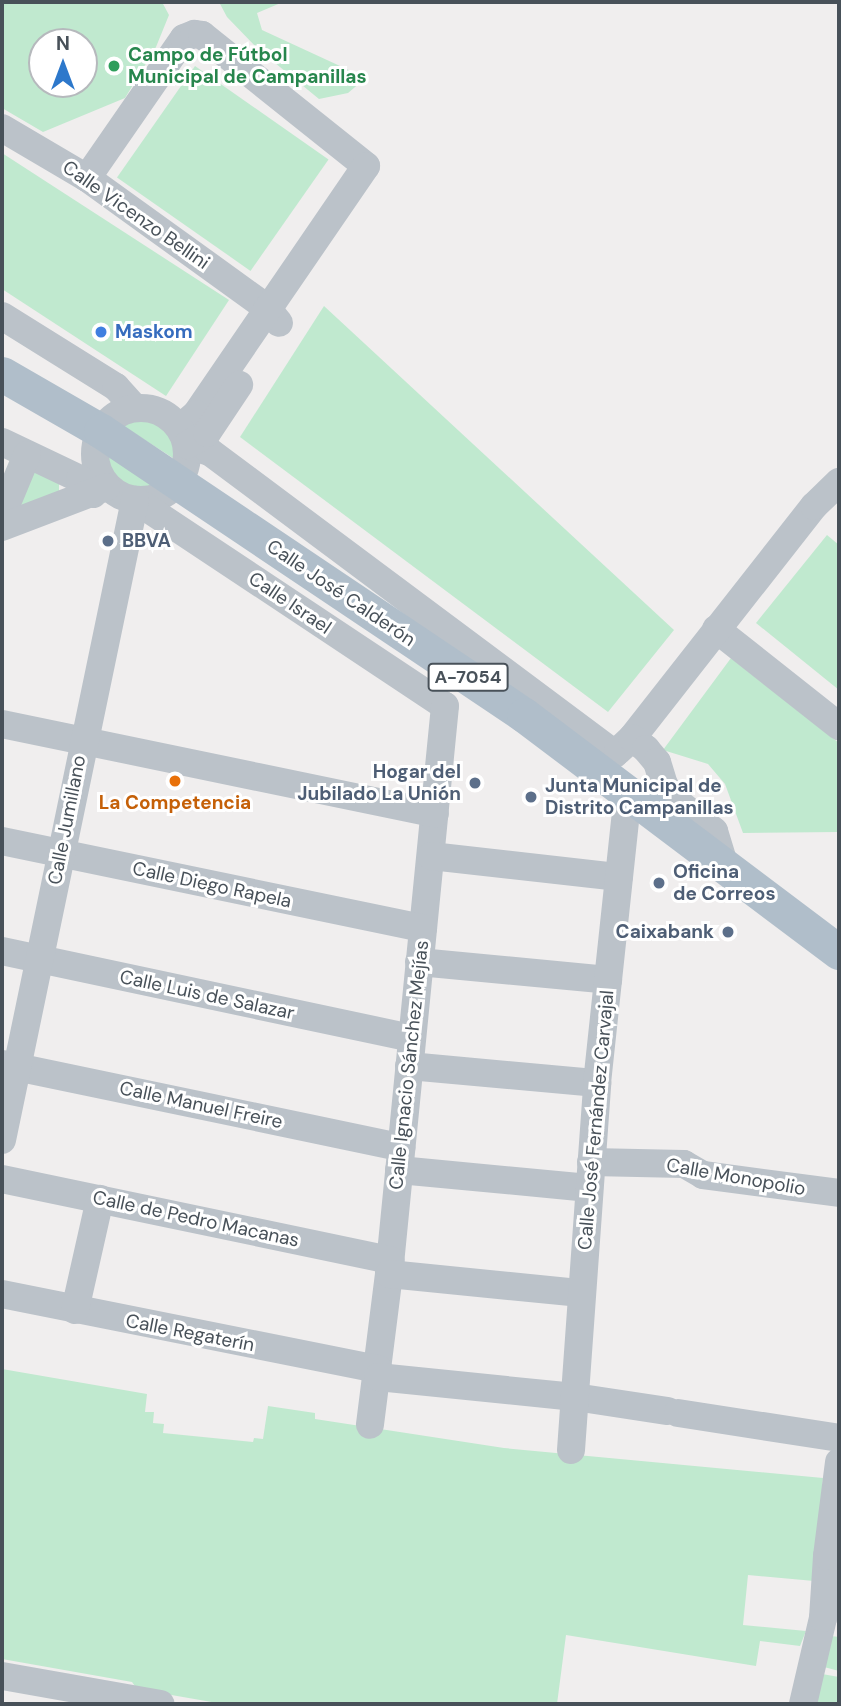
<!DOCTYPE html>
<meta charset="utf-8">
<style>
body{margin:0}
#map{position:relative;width:841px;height:1706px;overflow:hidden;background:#f0eeee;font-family:"DM Sans",sans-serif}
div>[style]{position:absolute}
.green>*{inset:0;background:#c0e9cf;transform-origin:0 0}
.minor>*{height:28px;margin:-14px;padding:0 14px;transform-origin:14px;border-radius:14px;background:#bbc2c9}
.minor>.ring{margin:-14px;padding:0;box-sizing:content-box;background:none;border:28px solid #bbc2c9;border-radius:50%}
.major>*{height:35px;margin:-17.5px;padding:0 17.5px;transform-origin:17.5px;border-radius:17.5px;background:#b0beca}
.dots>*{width:19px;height:19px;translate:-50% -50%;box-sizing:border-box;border:4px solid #fff;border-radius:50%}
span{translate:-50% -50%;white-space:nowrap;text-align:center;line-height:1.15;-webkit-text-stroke:6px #fff;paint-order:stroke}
.shield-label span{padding:2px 5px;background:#fff;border:2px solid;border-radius:5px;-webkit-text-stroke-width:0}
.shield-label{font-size:18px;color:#485159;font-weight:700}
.leisure-label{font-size:19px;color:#27864d;font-weight:700}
.left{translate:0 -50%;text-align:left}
.street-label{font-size:19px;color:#485159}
.shop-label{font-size:19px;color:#366cbe;font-weight:700}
.service-label{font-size:19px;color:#4e5e75;font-weight:700}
.right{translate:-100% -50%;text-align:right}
.food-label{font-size:19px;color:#c56008;font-weight:700}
.frame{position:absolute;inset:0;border:4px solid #485159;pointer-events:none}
.north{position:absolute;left:28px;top:28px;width:70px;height:70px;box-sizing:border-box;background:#fff;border:2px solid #b6b9bd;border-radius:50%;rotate:0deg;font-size:19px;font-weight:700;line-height:28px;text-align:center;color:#485159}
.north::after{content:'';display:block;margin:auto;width:24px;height:32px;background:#2d78cb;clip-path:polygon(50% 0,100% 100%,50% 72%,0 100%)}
</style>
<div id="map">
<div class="green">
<i style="clip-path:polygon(evenodd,2px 2px,162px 2px,169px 15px,156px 47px,125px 98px,43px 132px,2px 108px,2px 2px,42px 42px,84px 42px,84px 84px,42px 84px,42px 42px)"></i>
<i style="clip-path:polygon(219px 2px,283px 2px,257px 13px,262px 30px,353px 72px,361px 82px,348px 93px,319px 99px,258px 49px,227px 17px)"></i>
<i style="left:195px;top:66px;width:163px;height:136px;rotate:35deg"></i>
<i style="clip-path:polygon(2px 153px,229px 300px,166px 396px,2px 289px)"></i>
<i style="clip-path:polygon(324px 306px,674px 630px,608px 712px,240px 437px)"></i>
<i style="clip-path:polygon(143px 415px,159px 419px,169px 427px,179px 452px,176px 460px,120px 424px,128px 417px)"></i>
<i style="clip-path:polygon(109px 451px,159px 481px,154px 490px,139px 492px,120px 487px,107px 472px,105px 461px)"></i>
<i style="clip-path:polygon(29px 469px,59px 483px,59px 495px,18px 511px)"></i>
<i style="clip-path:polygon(827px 535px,839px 545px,839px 690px,756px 623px)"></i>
<i style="clip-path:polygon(731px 658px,839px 743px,839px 832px,743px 833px,725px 784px,708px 764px,663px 750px)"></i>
<i style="clip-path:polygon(2px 1369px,147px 1394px,145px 1412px,154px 1412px,153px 1423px,164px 1424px,163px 1433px,253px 1442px,254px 1438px,263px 1439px,268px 1406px,315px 1413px,315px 1419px,504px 1448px,823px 1478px,814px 1581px,748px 1575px,743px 1625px,806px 1631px,800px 1646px,760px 1641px,756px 1666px,566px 1635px,557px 1704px,223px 1704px,137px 1689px,132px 1682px,2px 1659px)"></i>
<i style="clip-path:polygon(831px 1636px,839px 1637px,839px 1671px,824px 1667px)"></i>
<i style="clip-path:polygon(822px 1674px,839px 1677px,839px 1704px,814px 1704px)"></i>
</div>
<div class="minor">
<i style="left:2px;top:128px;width:99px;rotate:30.5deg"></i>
<i style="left:87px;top:178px;width:222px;rotate:35.8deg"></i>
<i style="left:267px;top:308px;width:19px;rotate:51deg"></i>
<i style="left:87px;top:178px;width:170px;rotate:-55.3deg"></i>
<i style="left:184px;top:38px;width:11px;rotate:-22deg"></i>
<i style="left:194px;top:34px;width:8px;rotate:7deg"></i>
<i style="left:202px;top:35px;width:210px;rotate:38.6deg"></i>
<i style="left:366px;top:166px;width:301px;rotate:124.4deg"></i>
<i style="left:196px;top:414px;width:21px;rotate:139deg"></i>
<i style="left:2px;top:316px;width:134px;rotate:31.9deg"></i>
<i style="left:116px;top:387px;width:28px;rotate:48deg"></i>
<i class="ring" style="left:95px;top:408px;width:64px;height:64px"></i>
<i style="left:2px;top:442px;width:86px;rotate:25.4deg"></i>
<i style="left:80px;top:479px;width:20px;rotate:49deg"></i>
<i style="left:187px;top:445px;width:24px;rotate:17deg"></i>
<i style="left:210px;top:452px;width:505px;rotate:36.71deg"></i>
<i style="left:187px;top:445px;width:23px;rotate:-31deg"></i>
<i style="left:207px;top:433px;width:58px;rotate:-56.3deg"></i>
<i style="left:135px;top:500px;width:372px;rotate:33.6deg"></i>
<i style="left:445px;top:706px;width:571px;rotate:95.63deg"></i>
<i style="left:389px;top:1274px;width:152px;rotate:97.2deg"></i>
<i style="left:2px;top:515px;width:65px;rotate:-67.4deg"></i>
<i style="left:2px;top:527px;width:112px;rotate:-20.9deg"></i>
<i style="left:716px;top:629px;width:157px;rotate:38.3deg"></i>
<i style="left:2px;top:724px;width:442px;rotate:11.7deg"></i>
<i style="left:632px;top:738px;width:295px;rotate:-51.9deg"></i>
<i style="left:814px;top:506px;width:35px;rotate:-44deg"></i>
<i style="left:618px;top:751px;width:19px;rotate:-43deg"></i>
<i style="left:632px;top:738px;width:18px;rotate:38deg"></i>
<i style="left:646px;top:749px;width:17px;rotate:50deg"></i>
<i style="left:657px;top:762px;width:24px;rotate:73deg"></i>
<i style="left:664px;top:785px;width:19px;rotate:54deg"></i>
<i style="left:675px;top:800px;width:50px;rotate:38.5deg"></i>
<i style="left:714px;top:831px;width:34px;rotate:73deg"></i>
<i style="left:2px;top:841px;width:430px;rotate:11.7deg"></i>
<i style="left:431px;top:856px;width:189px;rotate:6.4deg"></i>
<i style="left:2px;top:951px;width:419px;rotate:12deg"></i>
<i style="left:419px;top:962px;width:190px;rotate:5.4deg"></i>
<i style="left:2px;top:1064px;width:408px;rotate:11.8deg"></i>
<i style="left:409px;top:1066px;width:189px;rotate:5.2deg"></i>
<i style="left:2px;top:1140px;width:654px;rotate:-78.26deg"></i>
<i style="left:591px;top:1162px;width:93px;rotate:1.2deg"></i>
<i style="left:684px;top:1164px;width:22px;rotate:30deg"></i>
<i style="left:703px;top:1175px;width:137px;rotate:7.5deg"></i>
<i style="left:399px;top:1170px;width:191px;rotate:5.4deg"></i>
<i style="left:2px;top:1179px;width:397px;rotate:11.8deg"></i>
<i style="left:389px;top:1274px;width:193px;rotate:5.7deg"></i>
<i style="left:2px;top:1294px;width:384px;rotate:11.3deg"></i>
<i style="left:75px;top:1310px;width:114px;rotate:-77.3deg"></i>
<i style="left:378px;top:1377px;width:198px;rotate:5.8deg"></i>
<i style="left:575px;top:1397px;width:94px;rotate:8.6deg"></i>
<i style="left:678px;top:1413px;width:163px;rotate:8.8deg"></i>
<i style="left:571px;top:1450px;width:368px;rotate:-85.9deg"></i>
<i style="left:597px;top:1083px;width:294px;rotate:-83.9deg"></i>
<i style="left:2px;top:1676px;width:161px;rotate:10deg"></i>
<i style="left:803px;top:1704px;width:88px;rotate:-76.9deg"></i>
<i style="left:823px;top:1618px;width:62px;rotate:-86.3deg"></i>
<i style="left:827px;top:1556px;width:95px;rotate:-82.7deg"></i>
</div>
<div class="major">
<i style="left:2px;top:374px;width:114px;rotate:29.9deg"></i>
<i style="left:101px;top:431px;width:509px;rotate:33.88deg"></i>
<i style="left:524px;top:715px;width:394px;rotate:37deg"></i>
</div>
<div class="dots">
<i style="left:114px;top:66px;background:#2e9e5b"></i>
<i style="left:101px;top:332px;background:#3f7fe0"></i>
<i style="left:108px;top:541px;background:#5c6f8a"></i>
<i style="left:175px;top:781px;background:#e8710a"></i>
<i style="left:475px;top:783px;background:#5c6f8a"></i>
<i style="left:531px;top:797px;background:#5c6f8a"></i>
<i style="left:659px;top:883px;background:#5c6f8a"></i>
<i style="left:728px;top:932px;background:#5c6f8a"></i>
</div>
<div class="shield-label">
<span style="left:468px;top:677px">A-7054</span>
</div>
<div class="leisure-label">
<span class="left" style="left:128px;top:66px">Campo de Fútbol<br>Municipal de Campanillas</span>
</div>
<div class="street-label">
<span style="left:136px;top:215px;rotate:35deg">Calle Vicenzo Bellini</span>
<span style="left:341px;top:593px;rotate:34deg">Calle José Calderón</span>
<span style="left:290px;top:603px;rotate:34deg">Calle Israel</span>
<span style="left:67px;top:820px;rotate:-79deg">Calle Jumillano</span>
<span style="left:212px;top:885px;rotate:12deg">Calle Diego Rapela</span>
<span style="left:207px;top:995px;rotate:12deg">Calle Luis de Salazar</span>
<span style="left:409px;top:1065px;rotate:-84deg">Calle Ignacio Sánchez Mejías</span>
<span style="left:201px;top:1105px;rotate:12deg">Calle Manuel Freire</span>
<span style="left:596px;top:1120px;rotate:-85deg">Calle José Fernández Carvajal</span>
<span style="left:736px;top:1177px;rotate:10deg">Calle Monopolio</span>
<span style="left:196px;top:1219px;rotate:12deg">Calle de Pedro Macanas</span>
<span style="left:190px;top:1333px;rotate:11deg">Calle Regaterín</span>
</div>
<div class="shop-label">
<span class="left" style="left:115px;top:332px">Maskom</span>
</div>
<div class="service-label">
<span class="left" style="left:122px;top:541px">BBVA</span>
<span class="right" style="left:461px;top:783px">Hogar del<br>Jubilado La Unión</span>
<span class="left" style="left:545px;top:797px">Junta Municipal de<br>Distrito Campanillas</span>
<span class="left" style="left:673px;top:883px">Oficina<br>de Correos</span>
<span class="right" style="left:714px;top:932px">Caixabank</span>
</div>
<div class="food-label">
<span style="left:175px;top:803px">La Competencia</span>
</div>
<div class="frame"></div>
<div class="north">N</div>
</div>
